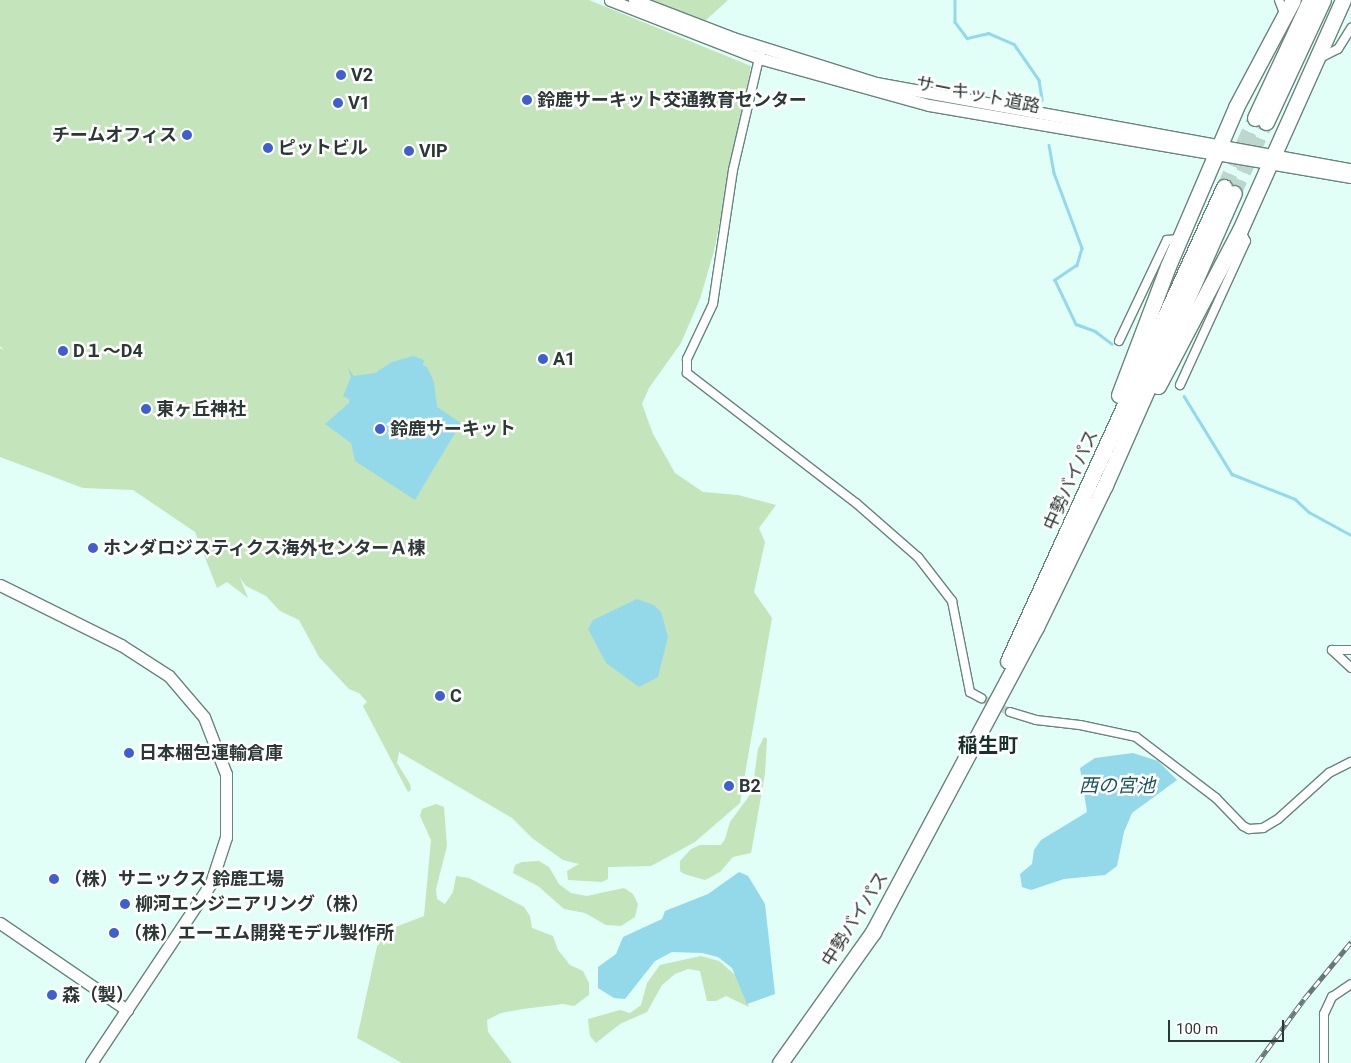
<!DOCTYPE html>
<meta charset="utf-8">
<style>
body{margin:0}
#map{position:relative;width:1351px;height:1063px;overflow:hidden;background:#e1fff6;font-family:Roboto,"Noto Sans JP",sans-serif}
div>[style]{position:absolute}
.green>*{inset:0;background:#c4e4bc}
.water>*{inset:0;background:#94d9e9}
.stream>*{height:2.5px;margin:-1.25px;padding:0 1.25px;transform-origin:1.25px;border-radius:1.25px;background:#94d9e9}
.street-tunnel>*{height:8px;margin-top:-4px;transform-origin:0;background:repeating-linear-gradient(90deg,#bdd7cf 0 8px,transparent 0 12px)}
.highway-tunnel>*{height:15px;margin-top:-7.5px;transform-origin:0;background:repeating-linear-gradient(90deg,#bdd7cf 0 15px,transparent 0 23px)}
.roads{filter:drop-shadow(1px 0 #69847c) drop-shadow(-1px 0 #69847c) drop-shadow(0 1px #69847c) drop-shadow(0 -1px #69847c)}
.street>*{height:8px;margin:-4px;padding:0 4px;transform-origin:4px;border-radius:4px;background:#fff}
.secondary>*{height:11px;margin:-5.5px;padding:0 5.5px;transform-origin:5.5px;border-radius:5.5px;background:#fff}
.highway>*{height:15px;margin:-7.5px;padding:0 7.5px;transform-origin:7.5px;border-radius:7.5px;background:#fff}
.rail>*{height:4.5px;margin-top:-2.25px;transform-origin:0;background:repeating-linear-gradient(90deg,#fff 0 8px,#667873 0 16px);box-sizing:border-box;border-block:1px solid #667873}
.dots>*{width:14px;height:14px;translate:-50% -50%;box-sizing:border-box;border:2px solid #fff;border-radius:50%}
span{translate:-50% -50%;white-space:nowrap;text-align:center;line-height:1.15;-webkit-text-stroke:5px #fff;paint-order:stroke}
.poi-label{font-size:18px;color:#2c3835;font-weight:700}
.left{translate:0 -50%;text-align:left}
.right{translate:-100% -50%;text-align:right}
.street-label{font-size:18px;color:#2c3835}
.water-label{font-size:19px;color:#19535e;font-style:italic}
.quarter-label{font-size:20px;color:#19312b;font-weight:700}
.scale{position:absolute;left:1168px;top:1020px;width:116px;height:22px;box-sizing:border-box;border:2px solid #2c3835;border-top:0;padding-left:6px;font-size:15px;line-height:18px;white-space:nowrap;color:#2c3835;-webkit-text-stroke:4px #fff;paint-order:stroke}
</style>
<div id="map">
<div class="green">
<i style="clip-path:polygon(0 0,589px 0,751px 66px,714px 251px,700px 299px,681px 343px,649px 388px,642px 404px,653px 434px,675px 473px,703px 492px,738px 495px,776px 505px,759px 528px,765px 542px,754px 592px,772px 618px,740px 803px,695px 842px,651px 866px,608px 867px,608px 879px,602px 882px,568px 880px,567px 871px,579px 864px,563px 860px,532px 838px,512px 818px,399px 752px,397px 763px,410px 784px,411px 790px,408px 792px,363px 706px,367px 702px,359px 693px,349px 689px,319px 657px,299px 620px,280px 611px,266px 596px,246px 586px,240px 578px,248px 598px,227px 582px,217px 588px,195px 532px,133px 490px,83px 488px,0 457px,0 348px,4px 351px,0 346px)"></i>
<i style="clip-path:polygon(650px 0,728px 0,705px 21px)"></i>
<i style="clip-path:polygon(764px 737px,767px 739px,765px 774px,751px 853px,733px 857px,720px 872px,705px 880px,684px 874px,680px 871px,680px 861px,691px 849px,700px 845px,721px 845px,725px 839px,730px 822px,752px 792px,758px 749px)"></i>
<i style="clip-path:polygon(436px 804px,444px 807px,447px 846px,436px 889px,437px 899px,445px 904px,453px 892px,456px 876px,469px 878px,524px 907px,530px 916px,532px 928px,553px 936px,558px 950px,570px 965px,583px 971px,589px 983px,589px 995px,574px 1006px,563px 1004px,523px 1009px,501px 1013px,487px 1020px,488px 1032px,512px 1063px,402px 1063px,357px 1038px,380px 933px,424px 916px,431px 840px,420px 816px,422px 809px)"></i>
<i style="clip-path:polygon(539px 861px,549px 867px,559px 884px,571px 893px,587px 896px,624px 888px,633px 894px,638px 904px,635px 917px,621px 926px,606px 925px,585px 913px,564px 909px,538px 886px,513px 873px,515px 865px,522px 862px)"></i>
<i style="clip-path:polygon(701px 956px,719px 961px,741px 980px,749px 1007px,726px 996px,716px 1001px,707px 1001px,700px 971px,688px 969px,675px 974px,662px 985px,647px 1012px,620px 1024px,596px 1043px,590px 1036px,588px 1019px,620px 1010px,630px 1013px,641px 1005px,647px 983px,660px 965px)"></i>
</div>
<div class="water">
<i style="clip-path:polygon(413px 356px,424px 360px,423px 365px,427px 367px,434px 382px,437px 407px,461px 423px,415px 500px,355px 461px,351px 443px,325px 424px,349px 403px,349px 399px,343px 396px,351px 377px,348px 368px,354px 376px,375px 373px,392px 362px)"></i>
<i style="clip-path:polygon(637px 599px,654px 605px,661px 612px,668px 637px,658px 677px,639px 687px,606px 663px,588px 629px,593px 620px)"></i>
<i style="clip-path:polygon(1133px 753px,1158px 761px,1177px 780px,1132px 813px,1124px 832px,1117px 866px,1105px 875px,1064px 879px,1031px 890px,1022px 887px,1020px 874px,1032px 864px,1034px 850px,1041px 840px,1087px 812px,1080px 768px,1095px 758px)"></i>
<i style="clip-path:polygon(739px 872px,748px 876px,765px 904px,775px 994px,747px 1004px,732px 968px,718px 957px,702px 953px,672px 952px,655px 961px,625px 999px,614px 998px,598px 988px,598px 967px,616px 954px,623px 937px,662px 919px,665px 911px,708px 894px)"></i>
</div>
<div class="stream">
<i style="left:955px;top:0;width:22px;rotate:90deg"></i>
<i style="left:955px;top:22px;width:20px;rotate:53deg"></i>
<i style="left:967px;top:38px;width:22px;rotate:-13deg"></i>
<i style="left:988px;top:33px;width:28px;rotate:23deg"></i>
<i style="left:1014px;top:44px;width:44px;rotate:55.2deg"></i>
<i style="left:1039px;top:80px;width:20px;rotate:81deg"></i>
<i style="left:1049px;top:145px;width:28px;rotate:80deg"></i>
<i style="left:1054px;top:173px;width:80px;rotate:69.5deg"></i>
<i style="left:1082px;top:248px;width:18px;rotate:106deg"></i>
<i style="left:1077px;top:265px;width:27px;rotate:146deg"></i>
<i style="left:1055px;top:280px;width:49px;rotate:64.5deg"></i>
<i style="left:1076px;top:324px;width:20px;rotate:20deg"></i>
<i style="left:1095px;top:331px;width:21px;rotate:37deg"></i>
<i style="left:1184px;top:396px;width:92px;rotate:58.4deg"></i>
<i style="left:1232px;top:474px;width:68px;rotate:21.6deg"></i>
<i style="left:1295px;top:499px;width:19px;rotate:43deg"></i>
<i style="left:1309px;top:512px;width:48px;rotate:28.7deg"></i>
</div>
<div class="street-tunnel">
<i style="left:981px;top:698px;width:32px;rotate:26deg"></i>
</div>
<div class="highway-tunnel">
<i style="left:1224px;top:187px;width:76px;rotate:-65.8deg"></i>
<i style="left:1234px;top:193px;width:78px;rotate:-65.7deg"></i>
</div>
<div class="roads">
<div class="street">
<i style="left:1279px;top:0;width:14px;rotate:69deg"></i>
<i style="left:760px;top:54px;width:119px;rotate:103.1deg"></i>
<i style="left:733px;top:170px;width:135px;rotate:98.5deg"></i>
<i style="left:713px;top:304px;width:61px;rotate:115.3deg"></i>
<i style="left:687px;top:359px;width:14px;rotate:90deg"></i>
<i style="left:687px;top:373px;width:213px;rotate:37.6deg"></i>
<i style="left:856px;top:503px;width:82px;rotate:41.1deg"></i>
<i style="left:918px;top:557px;width:56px;rotate:52.3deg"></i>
<i style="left:952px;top:601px;width:93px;rotate:78.8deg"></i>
<i style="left:970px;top:692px;width:13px;rotate:29deg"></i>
<i style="left:1320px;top:58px;width:20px;rotate:-27deg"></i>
<i style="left:1338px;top:49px;width:25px;rotate:-58deg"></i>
<i style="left:1119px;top:341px;width:112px;rotate:-64.6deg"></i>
<i style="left:1167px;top:240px;width:12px;rotate:-5deg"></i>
<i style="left:1180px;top:385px;width:158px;rotate:-65.4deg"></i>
<i style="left:1246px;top:241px;width:13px;rotate:-119deg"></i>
<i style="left:1351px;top:650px;width:19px;rotate:180deg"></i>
<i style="left:1332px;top:650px;width:26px;rotate:43deg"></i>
<i style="left:1010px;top:712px;width:27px;rotate:17deg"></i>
<i style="left:1036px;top:720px;width:44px;rotate:6.5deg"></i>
<i style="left:1080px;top:725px;width:57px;rotate:12.1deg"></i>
<i style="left:1136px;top:737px;width:101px;rotate:37.3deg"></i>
<i style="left:1216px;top:798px;width:39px;rotate:46deg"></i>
<i style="left:1243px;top:826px;width:7px;rotate:27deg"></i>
<i style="left:1249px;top:829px;width:14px;rotate:-4deg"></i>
<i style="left:1263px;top:828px;width:17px;rotate:-31deg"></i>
<i style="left:1278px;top:819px;width:69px;rotate:-42deg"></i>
<i style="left:1329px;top:773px;width:25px;rotate:-27deg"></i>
<i style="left:1324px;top:1063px;width:49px;rotate:-90deg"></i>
<i style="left:1324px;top:1014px;width:19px;rotate:-65deg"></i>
<i style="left:1332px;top:997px;width:23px;rotate:-34deg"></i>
</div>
<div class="secondary">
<i style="left:610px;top:0;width:160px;rotate:21.3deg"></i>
<i style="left:759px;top:58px;width:176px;rotate:15.5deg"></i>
<i style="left:929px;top:105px;width:428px;rotate:9.7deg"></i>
<i style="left:634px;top:0;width:106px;rotate:21deg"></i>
<i style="left:733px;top:38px;width:150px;rotate:17.5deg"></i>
<i style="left:876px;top:83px;width:483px;rotate:10.3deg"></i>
<i style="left:0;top:585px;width:135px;rotate:26.4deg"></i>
<i style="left:121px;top:645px;width:57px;rotate:32.9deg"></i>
<i style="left:169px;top:676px;width:54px;rotate:49.5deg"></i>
<i style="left:204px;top:717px;width:61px;rotate:68.9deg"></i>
<i style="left:226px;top:774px;width:63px;rotate:90deg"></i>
<i style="left:226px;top:837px;width:48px;rotate:108.1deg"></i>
<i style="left:211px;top:883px;width:216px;rotate:123.7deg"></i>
<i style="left:0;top:923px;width:154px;rotate:34.4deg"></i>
</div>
<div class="highway">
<i style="left:1255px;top:118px;width:130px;rotate:-65deg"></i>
<i style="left:1266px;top:122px;width:135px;rotate:-65deg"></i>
<i style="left:1158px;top:386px;width:176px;rotate:-62.3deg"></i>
<i style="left:1240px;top:230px;width:252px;rotate:-65.9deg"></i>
<i style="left:1119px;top:395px;width:138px;rotate:-69.2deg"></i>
<i style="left:1168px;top:266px;width:173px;rotate:-66.8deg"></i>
<i style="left:1236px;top:107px;width:121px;rotate:-62deg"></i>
<i style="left:1008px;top:661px;width:521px;rotate:-65.5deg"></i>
<i style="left:780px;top:1063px;width:161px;rotate:-54.6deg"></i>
<i style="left:873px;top:932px;width:346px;rotate:-61.9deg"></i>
<i style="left:1036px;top:627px;width:158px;rotate:-64.1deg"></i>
<i style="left:1105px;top:485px;width:319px;rotate:-66.2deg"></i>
</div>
</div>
<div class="rail">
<i style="left:1257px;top:1063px;width:79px;rotate:-53.7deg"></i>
<i style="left:1304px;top:999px;width:74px;rotate:-50.5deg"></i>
</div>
<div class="dots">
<i style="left:341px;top:75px;background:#415ed0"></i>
<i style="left:527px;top:100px;background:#415ed0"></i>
<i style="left:338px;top:103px;background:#415ed0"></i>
<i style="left:187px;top:135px;background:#415ed0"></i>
<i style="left:268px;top:148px;background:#415ed0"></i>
<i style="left:409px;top:151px;background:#415ed0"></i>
<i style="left:63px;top:351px;background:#415ed0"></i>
<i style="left:543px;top:359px;background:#415ed0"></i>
<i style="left:146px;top:409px;background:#415ed0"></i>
<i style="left:380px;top:429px;background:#415ed0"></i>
<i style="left:93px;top:548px;background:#415ed0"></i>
<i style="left:440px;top:696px;background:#415ed0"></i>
<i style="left:129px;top:753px;background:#415ed0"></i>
<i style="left:729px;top:786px;background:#415ed0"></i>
<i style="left:54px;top:879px;background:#415ed0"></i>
<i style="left:125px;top:904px;background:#415ed0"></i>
<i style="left:114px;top:933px;background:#415ed0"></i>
<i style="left:52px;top:995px;background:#415ed0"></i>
</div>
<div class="poi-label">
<span class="left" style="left:351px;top:75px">V2</span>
<span class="left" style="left:537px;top:100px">鈴鹿サーキット交通教育センター</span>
<span class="left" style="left:348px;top:103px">V1</span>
<span class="right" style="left:177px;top:135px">チームオフィス</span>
<span class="left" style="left:278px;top:148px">ピットビル</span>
<span class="left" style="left:419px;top:151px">VIP</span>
<span class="left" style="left:73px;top:351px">D１～D4</span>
<span class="left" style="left:553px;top:359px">A1</span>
<span class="left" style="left:156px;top:409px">東ヶ丘神社</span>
<span class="left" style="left:390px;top:429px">鈴鹿サーキット</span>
<span class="left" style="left:103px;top:548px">ホンダロジスティクス海外センターＡ棟</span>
<span class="left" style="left:450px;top:696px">C</span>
<span class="left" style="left:139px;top:753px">日本梱包運輸倉庫</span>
<span class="left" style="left:739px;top:786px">B2</span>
<span class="left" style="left:64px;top:879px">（株）サニックス 鈴鹿工場</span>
<span class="left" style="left:135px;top:904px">柳河エンジニアリング（株）</span>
<span class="left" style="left:124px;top:933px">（株）エーエム開発モデル製作所</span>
<span class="left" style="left:62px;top:995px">森（製）</span>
</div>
<div class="street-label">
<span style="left:978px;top:95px;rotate:11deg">サーキット道路</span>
<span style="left:1071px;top:480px;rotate:-66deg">中勢バイパス</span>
<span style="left:855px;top:919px;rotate:-58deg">中勢バイパス</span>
</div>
<div class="water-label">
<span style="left:1117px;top:786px">西の宮池</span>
</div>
<div class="quarter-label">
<span style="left:988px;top:745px">稲生町</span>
</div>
<div class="scale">100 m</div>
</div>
